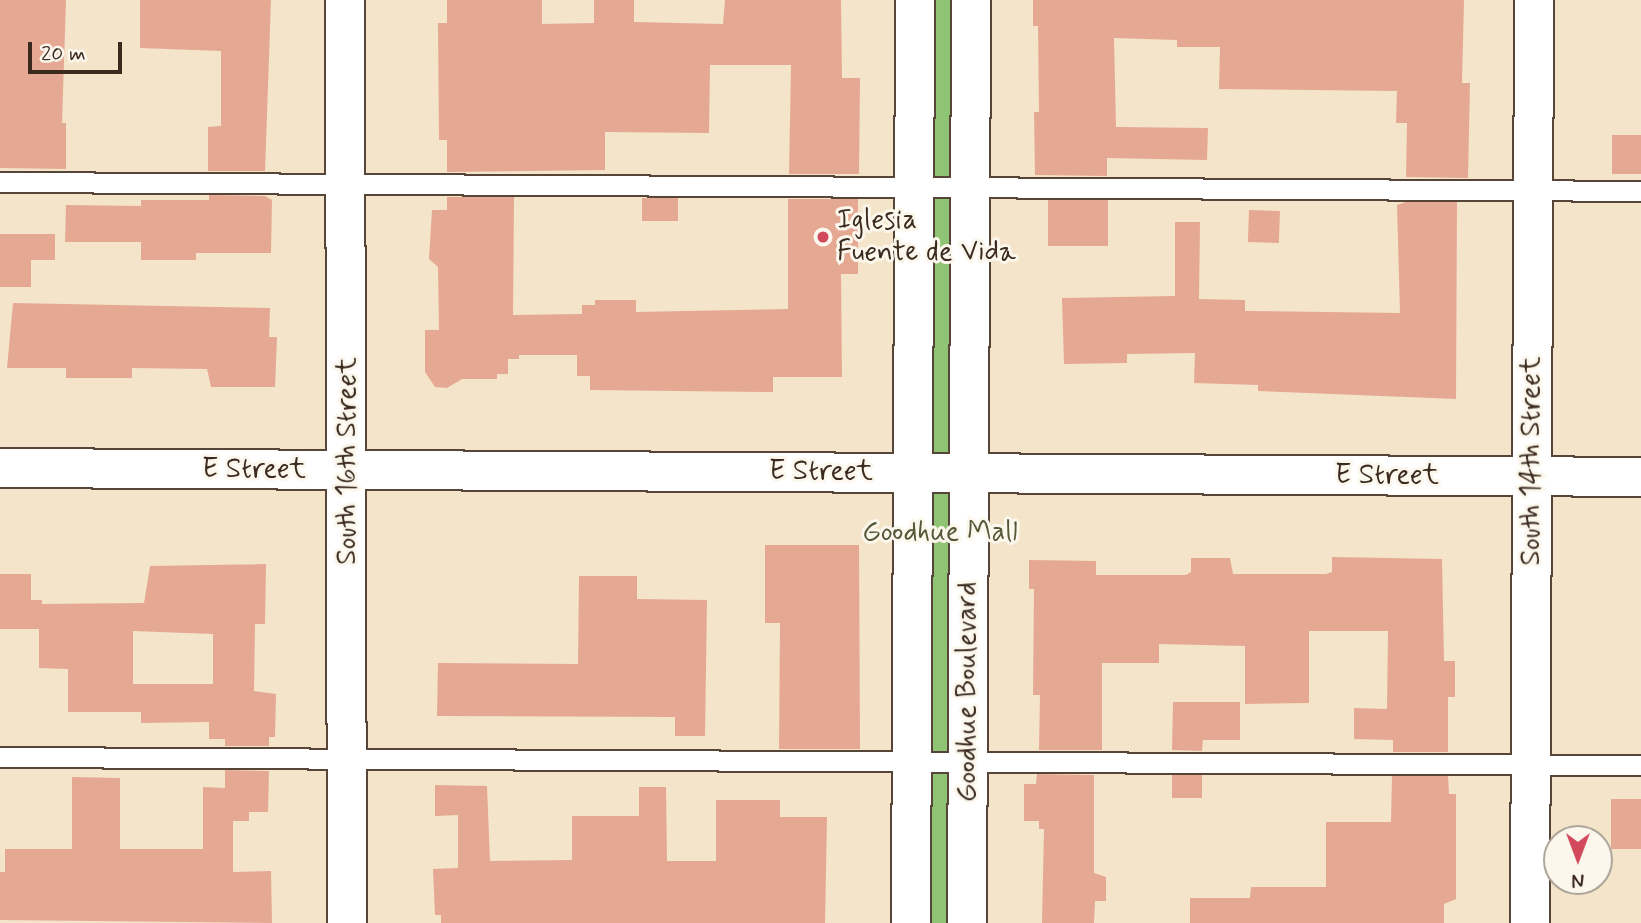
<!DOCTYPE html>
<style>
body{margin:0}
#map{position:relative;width:1641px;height:923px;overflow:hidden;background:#f4e4c9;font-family:Mynerve,sans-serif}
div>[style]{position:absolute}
.green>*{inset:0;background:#90c475;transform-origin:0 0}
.building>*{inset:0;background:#e5a892;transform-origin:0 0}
.roads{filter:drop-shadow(2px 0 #574638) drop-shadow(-2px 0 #574638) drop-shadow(0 2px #574638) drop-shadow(0 -2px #574638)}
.service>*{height:19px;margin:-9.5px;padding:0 9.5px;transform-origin:9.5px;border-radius:9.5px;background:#fff}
.minor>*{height:38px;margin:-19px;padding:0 19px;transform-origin:19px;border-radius:19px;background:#fff}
.secondary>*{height:38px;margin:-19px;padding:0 19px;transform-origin:19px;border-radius:19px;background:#fff}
.dots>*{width:19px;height:19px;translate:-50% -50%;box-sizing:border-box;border:4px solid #fbf7ec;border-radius:50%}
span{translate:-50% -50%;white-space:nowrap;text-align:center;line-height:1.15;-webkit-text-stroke:6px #fbf7ec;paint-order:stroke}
.poi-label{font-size:28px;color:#3b2a1e}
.left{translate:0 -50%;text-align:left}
.street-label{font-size:28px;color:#3b2a1e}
.park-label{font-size:28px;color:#545838}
.north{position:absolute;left:1543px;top:825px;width:70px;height:70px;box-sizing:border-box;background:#fbf7ec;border:2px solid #aea59a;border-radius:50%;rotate:180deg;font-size:19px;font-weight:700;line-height:28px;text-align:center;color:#3b2a1e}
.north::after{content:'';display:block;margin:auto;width:24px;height:32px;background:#d1495b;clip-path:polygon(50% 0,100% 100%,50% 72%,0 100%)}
.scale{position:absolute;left:28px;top:42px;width:94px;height:32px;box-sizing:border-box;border:4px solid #3b2a1e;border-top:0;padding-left:9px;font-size:21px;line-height:24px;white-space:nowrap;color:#3b2a1e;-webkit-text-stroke:5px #fbf7ec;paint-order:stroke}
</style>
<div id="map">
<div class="green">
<i style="left:915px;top:0;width:56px;height:923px"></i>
</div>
<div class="building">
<i style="clip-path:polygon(0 0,66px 0,62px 123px,66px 123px,66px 169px,0 168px)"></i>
<i style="clip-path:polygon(140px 0,271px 0,265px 171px,208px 171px,208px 127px,221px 126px,221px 51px,140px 48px)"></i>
<i style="clip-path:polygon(447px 0,542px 0,542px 24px,594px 23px,594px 0,634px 0,634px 22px,723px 24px,725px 0,841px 0,842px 78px,860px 78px,859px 174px,789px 174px,791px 65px,710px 65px,709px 133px,605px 132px,605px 170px,447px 172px,447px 140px,439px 140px,438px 23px,447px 23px)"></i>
<i style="clip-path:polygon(1033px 0,1464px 0,1462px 83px,1470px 83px,1468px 178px,1406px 177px,1407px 123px,1396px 123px,1397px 91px,1219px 89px,1220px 47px,1177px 47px,1177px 40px,1114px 38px,1116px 127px,1208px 128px,1207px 160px,1107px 158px,1107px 176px,1035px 175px,1034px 112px,1039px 112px,1038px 26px,1033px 26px)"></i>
<i style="left:1641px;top:135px;width:39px;height:29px;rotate:90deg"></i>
<i style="clip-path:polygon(209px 195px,265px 196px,272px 200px,271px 253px,196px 253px,196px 260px,141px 260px,141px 242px,65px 242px,66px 205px,141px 206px,141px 200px,209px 200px)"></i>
<i style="clip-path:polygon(447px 197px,514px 197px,513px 315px,582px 314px,582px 305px,595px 305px,595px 300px,636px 300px,636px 312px,788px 309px,788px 199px,858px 199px,858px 274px,841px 274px,842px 377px,773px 377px,773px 392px,590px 390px,590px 376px,577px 376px,577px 355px,519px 355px,519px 359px,508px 359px,508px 374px,497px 374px,497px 379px,462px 379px,447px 388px,435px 387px,425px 372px,425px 330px,439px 330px,438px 267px,429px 259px,432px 210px,447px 210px)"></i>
<i style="left:642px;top:198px;width:36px;height:23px"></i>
<i style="left:1048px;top:200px;width:60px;height:46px"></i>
<i style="clip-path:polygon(1406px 202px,1457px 202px,1456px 399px,1258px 391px,1258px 385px,1194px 383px,1195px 353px,1127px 354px,1127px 363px,1064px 364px,1062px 298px,1175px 296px,1175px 222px,1200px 222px,1199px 299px,1245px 300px,1245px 311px,1400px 313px,1397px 205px)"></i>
<i style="left:1249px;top:210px;width:31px;height:32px;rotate:2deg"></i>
<i style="clip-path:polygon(0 234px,55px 234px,55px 260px,31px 260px,31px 287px,0 287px)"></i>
<i style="clip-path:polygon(13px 303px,270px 308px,269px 337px,277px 337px,275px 387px,211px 387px,207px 369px,132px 368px,132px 378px,66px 378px,66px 368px,7px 368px)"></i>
<i style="clip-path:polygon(765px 545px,859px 545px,860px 749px,779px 749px,780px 623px,765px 623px)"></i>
<i style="clip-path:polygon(1332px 557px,1442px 559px,1444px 661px,1455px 661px,1455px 697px,1448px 697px,1448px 752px,1393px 752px,1393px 740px,1354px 739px,1354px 708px,1387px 709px,1388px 631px,1309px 631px,1309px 703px,1245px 704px,1245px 646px,1159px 644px,1159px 663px,1102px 663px,1102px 750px,1039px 750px,1040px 695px,1033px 695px,1034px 589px,1029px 589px,1029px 560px,1096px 561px,1096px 575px,1186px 575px,1191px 572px,1191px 558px,1230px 558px,1233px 574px,1326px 574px,1332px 572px)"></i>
<i style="clip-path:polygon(evenodd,266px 564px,265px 624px,255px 624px,254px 691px,276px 694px,275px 737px,269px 737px,269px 746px,225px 746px,225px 739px,209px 739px,209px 722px,141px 723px,141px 712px,68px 712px,68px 669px,39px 668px,39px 629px,0 629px,0 574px,31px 574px,31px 600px,42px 600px,42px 604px,144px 603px,150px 566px,266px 564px,133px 631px,213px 634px,213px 684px,133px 684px,133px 631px)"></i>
<i style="clip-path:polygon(579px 576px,637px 576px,637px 599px,707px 600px,705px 736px,675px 736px,675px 717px,437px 716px,438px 663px,578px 664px)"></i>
<i style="clip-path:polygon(1173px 702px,1240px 702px,1240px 740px,1203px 740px,1202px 751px,1172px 750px)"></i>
<i style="clip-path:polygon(225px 770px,269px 771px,268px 812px,249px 812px,249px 821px,233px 821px,233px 872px,271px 871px,272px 923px,0 920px,0 872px,5px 872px,5px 849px,72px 849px,72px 777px,120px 778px,120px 849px,203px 849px,203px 787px,225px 788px)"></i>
<i style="clip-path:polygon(1037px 774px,1094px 775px,1094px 873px,1106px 877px,1106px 901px,1095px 901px,1094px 923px,1042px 923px,1044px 829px,1039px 829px,1039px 821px,1024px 821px,1024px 784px,1036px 784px)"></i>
<i style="left:1172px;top:775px;width:30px;height:23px"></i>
<i style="clip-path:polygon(1392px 776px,1448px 776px,1449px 794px,1456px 794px,1456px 899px,1444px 904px,1444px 923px,1190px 923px,1190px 898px,1250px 898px,1251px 887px,1326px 887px,1326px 822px,1391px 822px)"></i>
<i style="clip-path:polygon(435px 785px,487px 786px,490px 861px,572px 860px,572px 816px,639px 816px,639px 787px,666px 787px,667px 861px,716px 861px,716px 800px,780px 800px,780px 817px,827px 817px,825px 923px,441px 923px,441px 915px,435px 915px,433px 869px,458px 868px,458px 815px,435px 816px)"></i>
<i style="left:1611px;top:799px;width:30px;height:50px"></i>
</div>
<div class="roads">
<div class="service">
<i style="left:0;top:182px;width:1641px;rotate:0.31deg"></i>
<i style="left:0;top:757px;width:1641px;rotate:0.28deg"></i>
</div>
<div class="minor">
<i style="left:0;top:468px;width:1641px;rotate:0.31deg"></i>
<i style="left:911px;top:923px;width:923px;rotate:-89.75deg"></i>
<i style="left:967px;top:923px;width:923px;rotate:-89.75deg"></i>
<i style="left:1530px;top:923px;width:923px;rotate:-89.75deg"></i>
</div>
<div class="secondary">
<i style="left:345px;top:0;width:923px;rotate:89.88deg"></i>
</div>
</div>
<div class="dots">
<i style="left:823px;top:237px;background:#d1495b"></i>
</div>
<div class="poi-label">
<span class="left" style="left:837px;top:237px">Iglesia<br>Fuente de Vida</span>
</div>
<div class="street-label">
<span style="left:348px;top:461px;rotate:-90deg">South 16th Street</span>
<span style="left:1532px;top:461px;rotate:-90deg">South 14th Street</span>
<span style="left:254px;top:470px">E Street</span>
<span style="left:821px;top:472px">E Street</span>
<span style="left:1387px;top:476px">E Street</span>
<span style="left:968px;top:692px;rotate:-90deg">Goodhue Boulevard</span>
</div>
<div class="park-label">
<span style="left:940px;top:533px">Goodhue Mall</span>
</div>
<div class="north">N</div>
<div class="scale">20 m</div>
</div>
